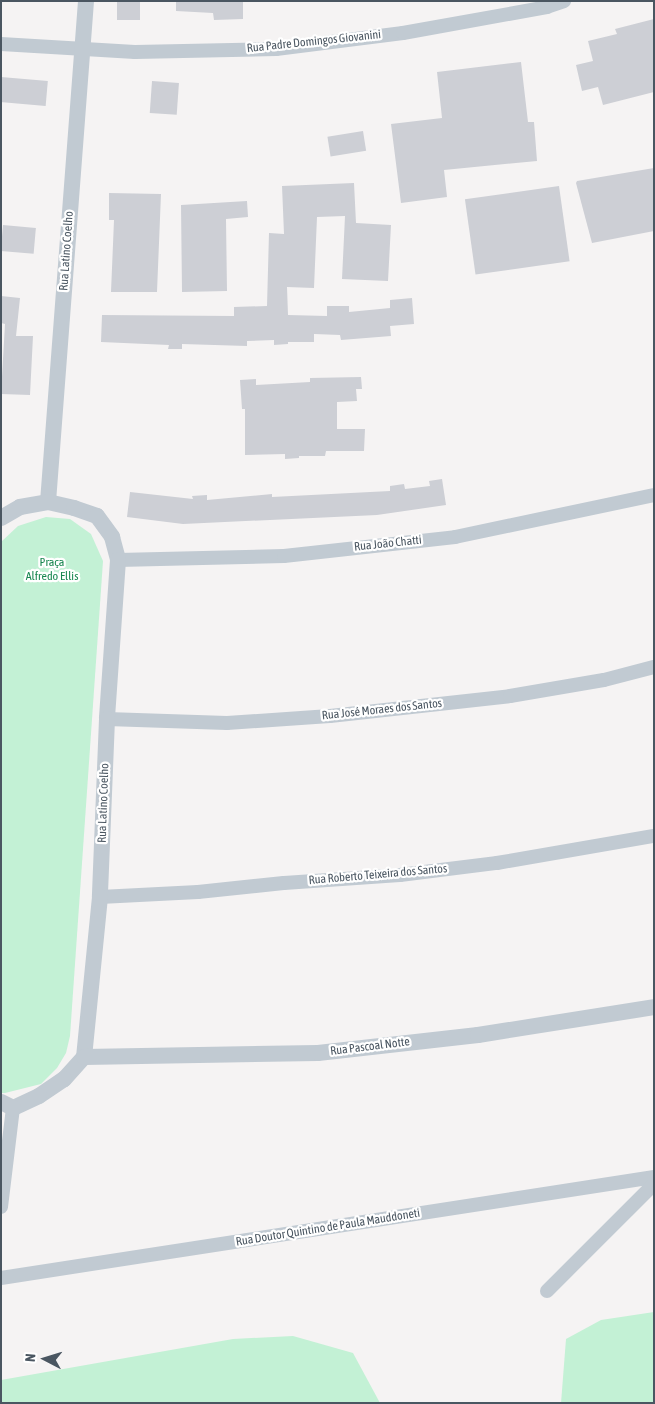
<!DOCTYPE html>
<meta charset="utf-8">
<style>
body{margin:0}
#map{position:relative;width:655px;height:1404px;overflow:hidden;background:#f5f3f3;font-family:"Asap Condensed",sans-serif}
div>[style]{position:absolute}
.green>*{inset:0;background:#c3f1d5}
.building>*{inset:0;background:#cdcfd5;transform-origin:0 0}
.minor>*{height:14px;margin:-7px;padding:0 7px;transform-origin:7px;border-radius:7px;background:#c1cad2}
.tertiary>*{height:16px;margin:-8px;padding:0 8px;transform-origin:8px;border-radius:8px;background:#c1cad2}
span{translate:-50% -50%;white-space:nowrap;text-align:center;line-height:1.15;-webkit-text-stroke:4.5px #fff;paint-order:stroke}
.street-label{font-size:12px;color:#4a5661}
.park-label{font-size:12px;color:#17864f}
.frame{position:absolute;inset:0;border:2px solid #4a5661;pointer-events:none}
.north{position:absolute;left:20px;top:1334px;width:50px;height:50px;-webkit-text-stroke:4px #fff;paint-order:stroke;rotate:275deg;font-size:14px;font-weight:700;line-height:20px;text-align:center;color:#4a5661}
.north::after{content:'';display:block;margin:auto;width:18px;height:22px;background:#4a5661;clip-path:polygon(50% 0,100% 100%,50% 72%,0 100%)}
</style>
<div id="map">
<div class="green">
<i style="clip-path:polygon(46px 517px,70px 519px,91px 534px,103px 561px,70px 1036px,66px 1053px,57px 1068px,41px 1084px,5px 1093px,1px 1093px,1px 542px,18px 526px)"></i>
<i style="clip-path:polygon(654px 1312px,654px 1403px,561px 1403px,566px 1339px,601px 1320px)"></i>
<i style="clip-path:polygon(293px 1336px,353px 1353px,380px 1403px,1px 1403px,1px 1380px,233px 1339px)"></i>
</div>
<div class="building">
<i style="left:117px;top:1px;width:23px;height:19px"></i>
<i style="clip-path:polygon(176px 1px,243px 1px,243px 19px,214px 20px,213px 13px,176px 11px)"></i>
<i style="clip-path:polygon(654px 19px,654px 92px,603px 105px,598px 87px,582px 91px,576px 65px,593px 61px,588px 41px,617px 34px,615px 29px)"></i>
<i style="clip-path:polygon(521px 62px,528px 122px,534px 122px,537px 161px,444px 170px,447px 197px,401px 203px,391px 124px,442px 118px,437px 72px)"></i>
<i style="left:1px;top:77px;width:47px;height:25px;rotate:5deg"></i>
<i style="left:152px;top:81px;width:27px;height:32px;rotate:4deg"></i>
<i style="left:363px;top:131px;width:20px;height:36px;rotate:81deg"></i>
<i style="clip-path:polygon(654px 168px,654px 231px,592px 243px,576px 183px,577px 181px)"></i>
<i style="clip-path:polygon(354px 183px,356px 223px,391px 225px,388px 281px,342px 279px,345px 216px,317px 217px,314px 288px,287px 287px,288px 315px,327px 316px,327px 306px,349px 306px,349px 312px,390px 308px,390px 300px,412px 298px,414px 324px,390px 326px,391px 336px,341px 340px,340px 335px,314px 334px,314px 342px,288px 342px,288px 344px,274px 345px,274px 340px,247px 341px,247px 346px,182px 344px,182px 349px,168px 349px,169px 345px,101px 342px,102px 315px,234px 316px,234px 307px,267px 306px,269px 233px,284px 234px,282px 186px)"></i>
<i style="left:559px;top:186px;width:76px;height:95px;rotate:82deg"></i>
<i style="clip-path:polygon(109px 193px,161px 194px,157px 292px,111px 292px,114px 220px,109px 220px)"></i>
<i style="clip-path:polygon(247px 201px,248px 217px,226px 219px,227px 291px,182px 292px,181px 205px)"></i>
<i style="left:3px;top:225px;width:33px;height:26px;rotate:5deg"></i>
<i style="clip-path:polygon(1px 296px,20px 298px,16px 336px,33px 336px,30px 395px,1px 394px,5px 324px,1px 323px)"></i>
<i style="clip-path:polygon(361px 377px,362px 389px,356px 389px,357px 401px,337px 402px,337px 429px,365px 429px,364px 451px,326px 451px,325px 456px,299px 456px,299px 458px,285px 459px,285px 454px,245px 455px,245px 409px,242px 409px,240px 380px,256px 379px,256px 385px,310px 382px,310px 378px)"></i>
<i style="clip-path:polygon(442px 479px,446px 505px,377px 515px,183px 524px,127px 517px,130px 492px,193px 499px,192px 496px,207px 495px,207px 500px,272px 494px,272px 497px,390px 491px,390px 486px,404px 484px,405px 489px,430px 486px,429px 481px)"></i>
</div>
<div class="minor">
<i style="left:1px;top:44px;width:134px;rotate:3.4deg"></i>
<i style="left:135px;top:52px;width:141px;rotate:-1.2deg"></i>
<i style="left:276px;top:49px;width:128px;rotate:-7.2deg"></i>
<i style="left:403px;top:33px;width:146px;rotate:-10.2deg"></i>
<i style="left:547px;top:7px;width:18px;rotate:-19deg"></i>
<i style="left:118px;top:560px;width:166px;rotate:-1.4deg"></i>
<i style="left:284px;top:556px;width:172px;rotate:-6.3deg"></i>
<i style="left:455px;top:537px;width:203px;rotate:-11.9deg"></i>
<i style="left:107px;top:719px;width:120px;rotate:1.9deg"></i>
<i style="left:227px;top:723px;width:103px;rotate:-3.9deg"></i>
<i style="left:330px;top:716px;width:181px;rotate:-6.3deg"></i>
<i style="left:510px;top:696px;width:95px;rotate:-9.7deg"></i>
<i style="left:604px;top:680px;width:52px;rotate:-14.6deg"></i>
<i style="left:100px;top:897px;width:98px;rotate:-2.9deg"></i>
<i style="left:198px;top:892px;width:86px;rotate:-6deg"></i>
<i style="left:284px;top:883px;width:116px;rotate:-3.9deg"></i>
<i style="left:400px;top:875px;width:98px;rotate:-7.1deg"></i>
<i style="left:497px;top:863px;width:159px;rotate:-9.8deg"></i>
<i style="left:1px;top:1207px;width:100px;rotate:-83.1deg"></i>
<i style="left:1px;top:1278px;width:661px;rotate:-8.79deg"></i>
<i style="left:547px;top:1291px;width:151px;rotate:-45deg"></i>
</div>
<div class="tertiary">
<i style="left:48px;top:502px;width:502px;rotate:-85.66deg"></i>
<i style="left:1px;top:518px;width:22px;rotate:-30deg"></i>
<i style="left:20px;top:507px;width:28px;rotate:-10deg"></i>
<i style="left:48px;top:502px;width:27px;rotate:13deg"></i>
<i style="left:74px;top:508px;width:24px;rotate:19deg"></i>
<i style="left:97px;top:516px;width:26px;rotate:54deg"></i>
<i style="left:112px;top:537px;width:24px;rotate:75deg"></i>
<i style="left:118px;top:560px;width:159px;rotate:94deg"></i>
<i style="left:107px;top:719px;width:178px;rotate:92.3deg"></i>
<i style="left:100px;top:897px;width:161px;rotate:95.7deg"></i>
<i style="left:84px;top:1057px;width:30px;rotate:132deg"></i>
<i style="left:64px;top:1079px;width:30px;rotate:146deg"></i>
<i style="left:39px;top:1096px;width:29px;rotate:155deg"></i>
<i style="left:13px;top:1108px;width:13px;rotate:-153deg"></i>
<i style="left:84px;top:1057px;width:234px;rotate:-1deg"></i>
<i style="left:318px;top:1053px;width:161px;rotate:-6.4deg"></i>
<i style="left:478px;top:1035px;width:178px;rotate:-9deg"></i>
</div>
<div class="street-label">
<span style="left:314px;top:42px;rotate:-6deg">Rua Padre Domingos Giovanini</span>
<span style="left:67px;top:251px;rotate:-86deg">Rua Latino Coelho</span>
<span style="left:388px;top:544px;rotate:-6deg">Rua João Chatti</span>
<span style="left:382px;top:710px;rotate:-6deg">Rua José Moraes dos Santos</span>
<span style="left:104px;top:803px;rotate:-88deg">Rua Latino Coelho</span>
<span style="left:378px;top:875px;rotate:-5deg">Rua Roberto Teixeira dos Santos</span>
<span style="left:370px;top:1047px;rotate:-7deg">Rua Pascoal Notte</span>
<span style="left:328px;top:1228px;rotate:-9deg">Rua Doutor Quintino de Paula Mauddoneti</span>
</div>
<div class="park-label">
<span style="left:52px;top:570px">Praça<br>Alfredo Ellis</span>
</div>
<div class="frame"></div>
<div class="north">N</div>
</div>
